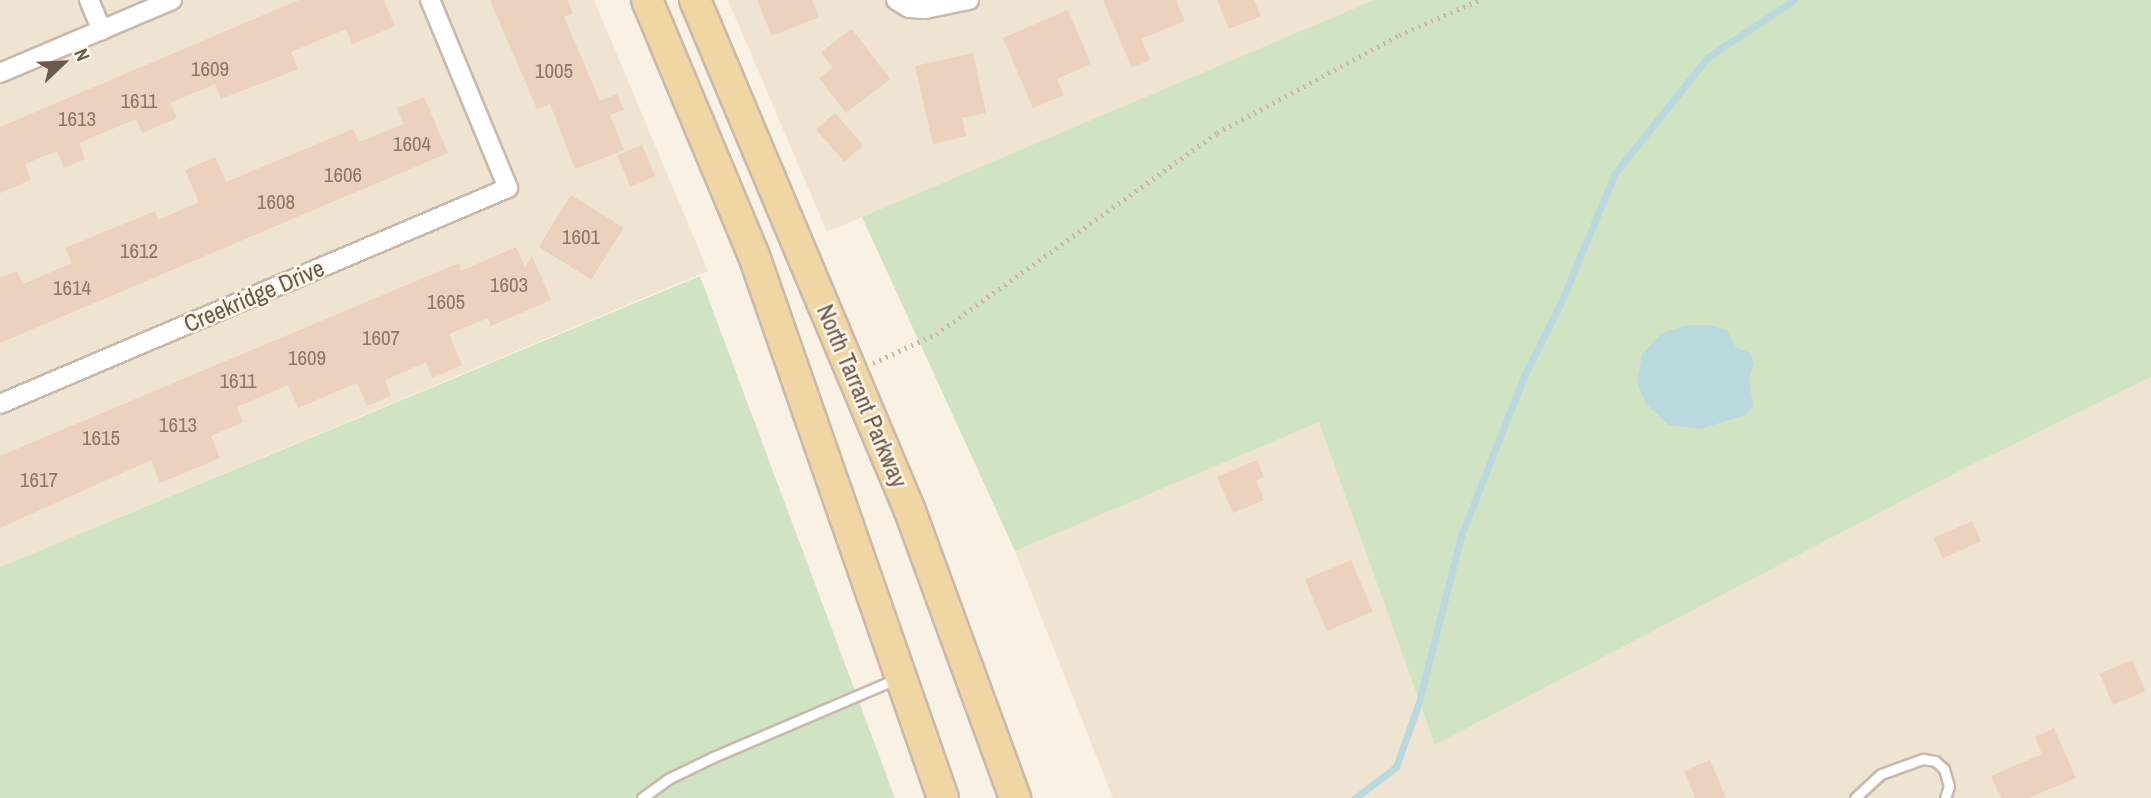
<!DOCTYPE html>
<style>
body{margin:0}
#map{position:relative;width:2151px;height:798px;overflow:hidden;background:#f9f1e3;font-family:"Archivo Narrow",sans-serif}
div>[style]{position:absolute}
.residential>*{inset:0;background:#efe3d2}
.green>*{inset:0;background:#d0e4c3}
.water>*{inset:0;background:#bad9df}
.stream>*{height:7px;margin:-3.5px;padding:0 3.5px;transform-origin:3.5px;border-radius:3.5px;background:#bad9df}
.building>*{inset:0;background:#ebd1be;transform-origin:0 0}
.path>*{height:4.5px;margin-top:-2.25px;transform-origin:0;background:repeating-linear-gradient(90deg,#cfb5a2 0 2px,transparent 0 7px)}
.roads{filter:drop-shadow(2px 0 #c8b9ab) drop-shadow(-2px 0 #c8b9ab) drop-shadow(0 2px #c8b9ab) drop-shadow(0 -2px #c8b9ab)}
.service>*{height:9px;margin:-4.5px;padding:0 4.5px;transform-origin:4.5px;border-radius:4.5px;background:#fff}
.minor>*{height:18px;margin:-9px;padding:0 9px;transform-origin:9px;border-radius:9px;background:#fff}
.primary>*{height:30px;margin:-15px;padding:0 15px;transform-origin:15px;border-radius:15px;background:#f0d6a3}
span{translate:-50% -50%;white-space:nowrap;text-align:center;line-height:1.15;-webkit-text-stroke:5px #fcf5e8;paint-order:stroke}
.number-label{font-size:21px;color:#8c7768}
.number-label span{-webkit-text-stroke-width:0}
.street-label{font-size:24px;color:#6d594c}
.north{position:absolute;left:28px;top:28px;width:70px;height:70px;-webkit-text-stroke:5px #fcf5e8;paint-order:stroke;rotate:67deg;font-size:19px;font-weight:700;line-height:28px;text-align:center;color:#6d594c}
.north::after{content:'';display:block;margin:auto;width:24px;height:32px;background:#6d594c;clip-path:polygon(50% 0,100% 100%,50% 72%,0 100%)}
</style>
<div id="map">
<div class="residential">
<i style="clip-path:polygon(0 0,594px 0,708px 271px,0 567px)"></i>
<i style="clip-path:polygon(728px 0,1374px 0,827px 232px)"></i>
<i style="clip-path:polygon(2151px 377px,2151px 798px,1113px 798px,1015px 551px,1319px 421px,1435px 745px,1967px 467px)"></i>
</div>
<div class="green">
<i style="clip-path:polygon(1374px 0,2151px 0,2151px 377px,1967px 467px,1435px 745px,1319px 422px,1015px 551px,862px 217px)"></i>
<i style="clip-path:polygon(700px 276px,895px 798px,0 798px,0 567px)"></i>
</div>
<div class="water">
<i style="clip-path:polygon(1687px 325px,1710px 325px,1727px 330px,1736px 347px,1750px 353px,1754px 364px,1749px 377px,1753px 406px,1746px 415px,1700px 429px,1669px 425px,1646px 404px,1637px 382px,1642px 354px,1662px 333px)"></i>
</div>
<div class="stream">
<i style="left:1355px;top:798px;width:51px;rotate:-37.1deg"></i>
<i style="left:1396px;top:767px;width:69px;rotate:-70.5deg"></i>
<i style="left:1419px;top:702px;width:171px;rotate:-75.8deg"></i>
<i style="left:1461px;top:536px;width:172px;rotate:-68.5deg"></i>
<i style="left:1524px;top:376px;width:83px;rotate:-63.4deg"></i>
<i style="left:1561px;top:302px;width:140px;rotate:-67.3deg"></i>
<i style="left:1615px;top:173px;width:149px;rotate:-51.3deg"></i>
<i style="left:1708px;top:57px;width:103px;rotate:-33.5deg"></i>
</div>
<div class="building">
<i style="clip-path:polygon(299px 0,384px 0,395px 26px,352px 44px,346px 29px,291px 52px,298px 69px,221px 99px,215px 84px,170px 103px,177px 118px,142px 133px,136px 119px,79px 143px,85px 159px,64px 168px,57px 151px,25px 164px,31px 180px,0 193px,0 127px)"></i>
<i style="clip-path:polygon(490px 0,567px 0,573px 13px,564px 17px,600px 101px,617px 94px,624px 110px,610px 115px,624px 150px,575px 169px,550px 104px,537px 109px)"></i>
<i style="clip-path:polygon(757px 0,812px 0,819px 17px,772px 36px)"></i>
<i style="clip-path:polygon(1103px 0,1176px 0,1185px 21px,1141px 39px,1150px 60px,1132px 68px)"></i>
<i style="clip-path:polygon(1217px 0,1254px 0,1261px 16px,1229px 29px)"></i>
<i style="clip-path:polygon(1068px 10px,1091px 64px,1057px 79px,1064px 95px,1033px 108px,1003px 38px)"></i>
<i style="clip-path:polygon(852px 29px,890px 79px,846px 113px,819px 78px,833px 68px,821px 52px)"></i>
<i style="clip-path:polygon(973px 53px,986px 113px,962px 118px,966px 136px,933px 144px,915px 66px)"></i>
<i style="clip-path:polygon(424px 97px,448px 153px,0 343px,0 278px,17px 271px,23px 284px,72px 263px,65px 248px,155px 211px,158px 220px,199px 202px,185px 170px,215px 157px,226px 182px,353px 129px,359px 142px,404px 124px,397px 108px)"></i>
<i style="left:835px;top:113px;width:43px;height:25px;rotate:49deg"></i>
<i style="left:642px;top:145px;width:34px;height:27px;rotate:67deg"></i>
<i style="left:571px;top:195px;width:62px;height:61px;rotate:32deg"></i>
<i style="clip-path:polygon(516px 247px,525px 267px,532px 256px,551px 300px,491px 326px,488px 318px,449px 334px,462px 365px,432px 378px,426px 362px,385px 380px,391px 396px,367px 406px,357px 383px,298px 408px,288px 385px,237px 407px,243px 422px,211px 436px,220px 458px,160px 483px,151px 460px,0 528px,0 456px,459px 263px,461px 271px)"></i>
<i style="clip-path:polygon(1257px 460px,1264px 477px,1256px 481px,1264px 500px,1233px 513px,1217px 477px)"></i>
<i style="left:1972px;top:521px;width:22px;height:42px;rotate:66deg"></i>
<i style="left:1351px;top:560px;width:56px;height:50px;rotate:67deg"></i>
<i style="left:2132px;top:660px;width:34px;height:35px;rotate:67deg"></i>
<i style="clip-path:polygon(2054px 728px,2076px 778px,2029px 798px,2001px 798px,1991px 776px,2042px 754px,2035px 737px)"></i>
<i style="clip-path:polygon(1710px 760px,1726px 798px,1695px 798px,1684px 771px)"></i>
</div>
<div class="path">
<i style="left:873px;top:363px;width:69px;rotate:-24.7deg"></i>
<i style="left:936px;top:334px;width:345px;rotate:-35.6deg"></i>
<i style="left:1217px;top:133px;width:207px;rotate:-28.3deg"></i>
<i style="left:1399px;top:35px;width:87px;rotate:-23.6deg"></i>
</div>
<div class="roads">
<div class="service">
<i style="left:642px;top:798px;width:34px;rotate:-36deg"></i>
<i style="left:670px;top:778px;width:48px;rotate:-26deg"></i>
<i style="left:713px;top:757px;width:201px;rotate:-23.1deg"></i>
<i style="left:1855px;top:798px;width:35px;rotate:-43deg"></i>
<i style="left:1881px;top:774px;width:45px;rotate:-19.7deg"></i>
<i style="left:1923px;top:759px;width:12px;rotate:9deg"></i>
<i style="left:1935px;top:761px;width:12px;rotate:42deg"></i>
<i style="left:1944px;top:769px;width:18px;rotate:74deg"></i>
<i style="left:1949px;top:786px;width:13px;rotate:108deg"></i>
</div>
<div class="minor">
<i style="left:89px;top:0;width:33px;rotate:67deg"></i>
<i style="left:896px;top:0;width:15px;rotate:32deg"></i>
<i style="left:909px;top:8px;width:16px;rotate:4deg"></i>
<i style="left:925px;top:9px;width:45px;rotate:-11.6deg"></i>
<i style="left:0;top:73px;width:187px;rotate:-23deg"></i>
<i style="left:0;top:404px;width:552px;rotate:-23.04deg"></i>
<i style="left:508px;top:188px;width:204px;rotate:-112.5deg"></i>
</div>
<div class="primary">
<i style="left:647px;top:0;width:274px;rotate:67.3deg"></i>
<i style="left:753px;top:253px;width:577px;rotate:70.78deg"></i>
<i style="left:695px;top:0;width:554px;rotate:67.18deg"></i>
<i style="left:910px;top:511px;width:306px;rotate:69.9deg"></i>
</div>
</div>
<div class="number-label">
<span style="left:210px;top:69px">1609</span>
<span style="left:554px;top:71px">1005</span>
<span style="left:139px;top:101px">1611</span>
<span style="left:77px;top:119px">1613</span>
<span style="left:412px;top:144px">1604</span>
<span style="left:343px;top:175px">1606</span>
<span style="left:276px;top:202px">1608</span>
<span style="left:581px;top:237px">1601</span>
<span style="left:139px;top:251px">1612</span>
<span style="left:509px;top:285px">1603</span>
<span style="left:72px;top:288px">1614</span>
<span style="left:446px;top:302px">1605</span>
<span style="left:381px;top:338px">1607</span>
<span style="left:307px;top:358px">1609</span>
<span style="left:238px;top:381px">1611</span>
<span style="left:178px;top:425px">1613</span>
<span style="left:101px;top:438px">1615</span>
<span style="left:39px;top:480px">1617</span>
</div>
<div class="street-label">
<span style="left:254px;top:296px;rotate:-23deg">Creekridge Drive</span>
<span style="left:862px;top:396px;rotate:67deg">North Tarrant Parkway</span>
</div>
<div class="north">N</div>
</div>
